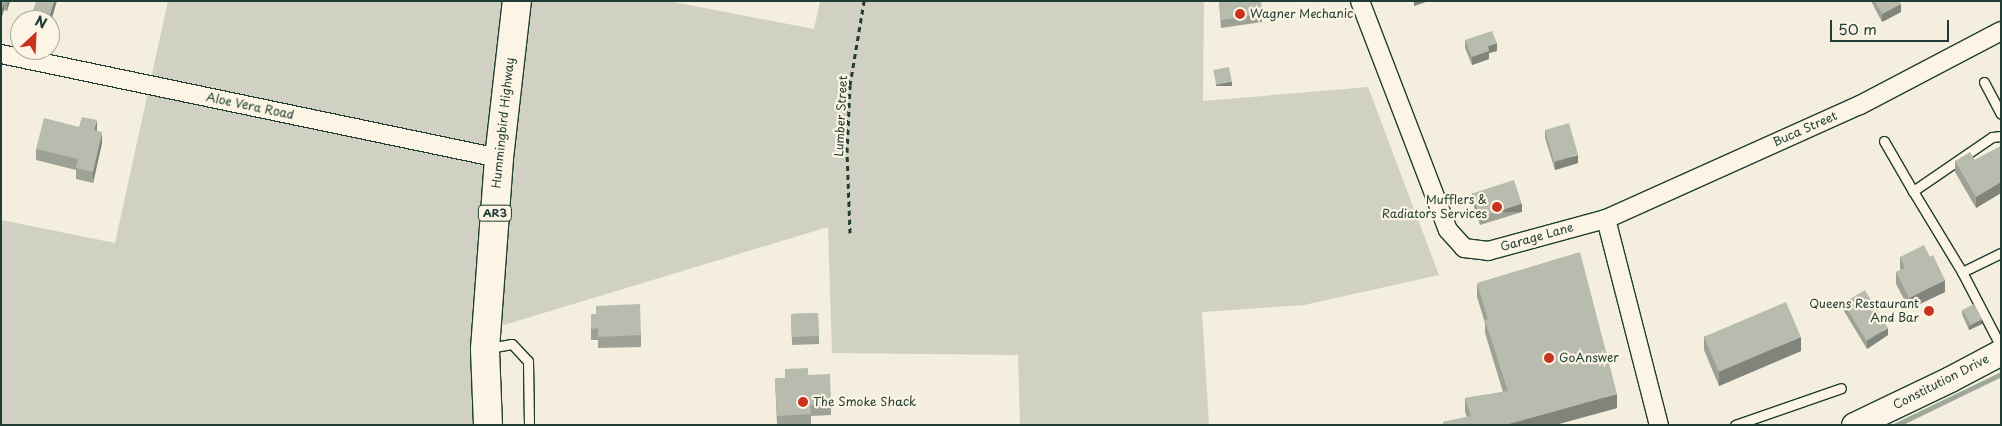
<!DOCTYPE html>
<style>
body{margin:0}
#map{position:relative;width:2002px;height:426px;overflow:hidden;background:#f3eede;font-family:"Playpen Sans",sans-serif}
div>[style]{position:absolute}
.green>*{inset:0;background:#d0d1c2}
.stream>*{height:5px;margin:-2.5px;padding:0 2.5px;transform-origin:2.5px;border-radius:2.5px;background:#a0a89b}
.path>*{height:3px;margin-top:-1.5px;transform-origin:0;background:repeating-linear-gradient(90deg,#1f3d34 0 5px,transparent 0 9px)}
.roads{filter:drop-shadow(1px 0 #1f3d34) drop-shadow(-1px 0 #1f3d34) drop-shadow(0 1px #1f3d34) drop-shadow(0 -1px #1f3d34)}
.lane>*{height:9px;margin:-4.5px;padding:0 4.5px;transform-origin:4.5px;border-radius:4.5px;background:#fcf5e5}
.street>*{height:18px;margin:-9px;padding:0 9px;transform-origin:9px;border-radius:9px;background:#fcf5e5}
.secondary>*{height:25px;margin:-12.5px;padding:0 12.5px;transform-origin:12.5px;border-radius:12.5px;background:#fcf5e5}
.primary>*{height:28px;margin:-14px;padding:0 14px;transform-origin:14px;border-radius:14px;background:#fcf5e5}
.wall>*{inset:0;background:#9ea296;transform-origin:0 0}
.shaded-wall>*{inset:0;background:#81847a;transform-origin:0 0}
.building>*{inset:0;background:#b8bcae;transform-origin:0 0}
.dots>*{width:14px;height:14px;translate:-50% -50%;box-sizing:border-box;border:2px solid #fcf5e5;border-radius:50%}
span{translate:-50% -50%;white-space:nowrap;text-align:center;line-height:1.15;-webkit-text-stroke:4.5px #fcf5e5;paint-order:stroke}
.shield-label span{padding:1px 4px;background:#fcf5e5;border:1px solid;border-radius:4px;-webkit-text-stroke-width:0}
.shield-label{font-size:11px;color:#1f3d34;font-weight:700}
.poi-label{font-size:12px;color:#1f3d34}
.left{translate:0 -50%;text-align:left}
.right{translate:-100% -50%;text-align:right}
.street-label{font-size:12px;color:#1f3d34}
.frame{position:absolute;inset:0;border:2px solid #1f3d34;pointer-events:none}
.north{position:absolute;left:10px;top:10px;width:50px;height:50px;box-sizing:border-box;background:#fcf5e5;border:1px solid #a4ab9e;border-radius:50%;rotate:25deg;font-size:14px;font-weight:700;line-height:20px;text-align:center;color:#1f3d34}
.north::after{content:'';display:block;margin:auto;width:18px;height:22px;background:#c8321e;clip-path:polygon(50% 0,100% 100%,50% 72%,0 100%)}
.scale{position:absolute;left:1830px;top:20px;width:119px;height:22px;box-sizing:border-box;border:2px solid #1f3d34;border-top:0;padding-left:6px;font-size:15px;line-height:18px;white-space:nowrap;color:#1f3d34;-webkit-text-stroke:4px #fcf5e5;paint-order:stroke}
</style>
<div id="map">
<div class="green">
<i style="clip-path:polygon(168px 1px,507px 1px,477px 425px,1px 425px,1px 220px,115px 243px)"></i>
<i style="clip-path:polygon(529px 1px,668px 1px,814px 29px,820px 1px,1204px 1px,1203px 101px,1368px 87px,1439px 275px,1304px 305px,1202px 312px,1209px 425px,1020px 425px,1018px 355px,832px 353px,828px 227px,497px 327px,521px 52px)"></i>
</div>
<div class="stream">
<i style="left:1896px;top:425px;width:117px;rotate:-25.9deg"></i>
</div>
<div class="path">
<i style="left:850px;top:233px;width:81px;rotate:-92.1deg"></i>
<i style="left:847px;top:152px;width:67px;rotate:-87.4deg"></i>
<i style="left:850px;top:85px;width:85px;rotate:-80.5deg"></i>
</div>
<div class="roads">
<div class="lane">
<i style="left:1984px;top:82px;width:36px;rotate:62deg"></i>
<i style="left:2001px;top:136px;width:9px;rotate:174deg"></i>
<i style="left:1992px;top:137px;width:96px;rotate:145.6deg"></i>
<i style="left:1913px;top:191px;width:95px;rotate:58.8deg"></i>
<i style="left:1962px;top:272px;width:43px;rotate:-26deg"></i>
<i style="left:1884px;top:141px;width:58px;rotate:59.9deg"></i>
<i style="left:1962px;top:272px;width:85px;rotate:62.5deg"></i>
<i style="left:489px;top:348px;width:23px;rotate:-10deg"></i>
<i style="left:512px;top:344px;width:23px;rotate:47deg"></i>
<i style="left:528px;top:361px;width:64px;rotate:89.1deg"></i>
<i style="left:1735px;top:425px;width:112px;rotate:-19.2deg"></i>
</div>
<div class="street">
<i style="left:1360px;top:1px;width:245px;rotate:69deg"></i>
<i style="left:1448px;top:230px;width:24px;rotate:48deg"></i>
<i style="left:1464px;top:248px;width:24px;rotate:7deg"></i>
<i style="left:1488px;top:251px;width:122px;rotate:-15.2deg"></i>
<i style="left:1606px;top:219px;width:278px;rotate:-24.2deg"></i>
<i style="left:1860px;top:105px;width:159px;rotate:-27.7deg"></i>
<i style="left:1px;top:54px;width:509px;rotate:11.8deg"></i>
<i style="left:1606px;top:219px;width:213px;rotate:75.6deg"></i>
</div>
<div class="secondary">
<i style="left:1854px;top:425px;width:106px;rotate:-25.6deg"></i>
<i style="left:1950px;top:379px;width:58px;rotate:-27.9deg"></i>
</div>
<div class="primary">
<i style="left:488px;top:425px;width:76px;rotate:-92.3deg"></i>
<i style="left:485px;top:349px;width:192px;rotate:-85.8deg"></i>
<i style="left:499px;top:158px;width:158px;rotate:-83.5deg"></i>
</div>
</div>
<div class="wall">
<i style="clip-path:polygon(1px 1px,10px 1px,7px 11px,4px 10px,1px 19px)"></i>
<i style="clip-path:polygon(1219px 1px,1261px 1px,1262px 14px,1262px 22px,1221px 28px)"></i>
<i style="clip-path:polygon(1871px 1px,1899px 1px,1901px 12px,1882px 22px)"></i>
<i style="clip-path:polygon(1465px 40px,1497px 51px,1489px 53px,1489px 59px,1472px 65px,1465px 48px)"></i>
<i style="clip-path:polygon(1545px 130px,1578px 163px,1555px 170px,1545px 138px)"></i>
<i style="clip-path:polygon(97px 131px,102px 143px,93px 183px,76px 179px,76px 170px,36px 160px,36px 149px)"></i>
<i style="clip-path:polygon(2001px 146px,2001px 193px,1976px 208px,1955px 172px,1955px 161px,1975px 160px)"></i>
<i style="clip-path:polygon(1472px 193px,1522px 212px,1480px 225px,1472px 201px)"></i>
<i style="clip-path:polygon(1900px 257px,1945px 292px,1909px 309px,1896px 284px,1896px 272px,1901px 270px,1900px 269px)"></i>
<i style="clip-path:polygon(1477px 283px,1617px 408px,1555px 425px,1443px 425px,1443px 422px,1467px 417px,1465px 412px,1465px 398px,1503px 392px,1485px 333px,1485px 323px,1477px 297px)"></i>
<i style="clip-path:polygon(1844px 303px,1888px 335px,1867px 349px,1844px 311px)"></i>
<i style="clip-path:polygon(596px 306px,641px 335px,641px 347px,598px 348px,598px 340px,591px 340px,591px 314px,596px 314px)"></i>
<i style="clip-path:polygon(1962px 310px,1982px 324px,1969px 330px,1962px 314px)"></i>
<i style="left:818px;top:313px;width:31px;height:27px;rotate:88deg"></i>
<i style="clip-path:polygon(1704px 336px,1801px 351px,1719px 386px,1704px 350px)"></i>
<i style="clip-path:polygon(785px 369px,808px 375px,831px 404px,831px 415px,811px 416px,811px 425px,777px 425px,775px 378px,785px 378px)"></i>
</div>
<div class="shaded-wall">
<i style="clip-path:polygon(8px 1px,10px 1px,7px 11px,7px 3px)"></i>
<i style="clip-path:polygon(54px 1px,57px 1px,50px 25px,50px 20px,48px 20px)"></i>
<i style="clip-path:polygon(1414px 1px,1429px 1px,1414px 6px)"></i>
<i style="clip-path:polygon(4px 2px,4px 10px,1px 19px,1px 11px)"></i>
<i style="clip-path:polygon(1901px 4px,1901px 12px,1882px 22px,1882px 14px)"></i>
<i style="clip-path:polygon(1497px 43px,1497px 51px,1489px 53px,1489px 59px,1472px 65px,1472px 57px,1488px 46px)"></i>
<i style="left:1232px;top:82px;width:4px;height:16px;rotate:90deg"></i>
<i style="clip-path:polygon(97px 120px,97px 131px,94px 130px)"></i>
<i style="clip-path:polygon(102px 132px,102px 143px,93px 183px,93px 172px)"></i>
<i style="clip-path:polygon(1578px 155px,1578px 163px,1555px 170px,1555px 162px)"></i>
<i style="clip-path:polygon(2001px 182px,2001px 193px,1976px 208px,1976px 197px)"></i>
<i style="left:1522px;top:204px;width:8px;height:44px;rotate:90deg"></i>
<i style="clip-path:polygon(1945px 280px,1945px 292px,1909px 309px,1909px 298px)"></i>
<i style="clip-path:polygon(1982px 319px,1982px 324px,1969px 330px,1969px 326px)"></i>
<i style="clip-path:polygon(1888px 328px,1888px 335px,1867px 349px,1867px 341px)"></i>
<i style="clip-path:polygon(1801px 337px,1801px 351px,1719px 386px,1719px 371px)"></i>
<i style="clip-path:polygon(1617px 394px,1617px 408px,1555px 425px,1505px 425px)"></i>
</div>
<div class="building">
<i style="clip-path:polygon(1px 1px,8px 1px,7px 3px,4px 2px,1px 11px)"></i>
<i style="clip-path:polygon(36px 1px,54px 1px,48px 20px,30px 20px)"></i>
<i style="clip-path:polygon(1219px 1px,1261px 1px,1262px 14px,1221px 20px)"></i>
<i style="clip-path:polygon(1875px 1px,1899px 1px,1901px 4px,1882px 14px)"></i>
<i style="clip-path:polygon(1492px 31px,1497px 43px,1488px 46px,1489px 51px,1472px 57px,1465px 40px)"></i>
<i style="left:1229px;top:67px;width:15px;height:16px;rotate:79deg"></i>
<i style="clip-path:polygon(82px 117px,97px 120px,94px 130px,102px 132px,93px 172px,76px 168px,78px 159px,36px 149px,44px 118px,79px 127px)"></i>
<i style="left:1569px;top:123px;width:33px;height:25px;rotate:74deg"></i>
<i style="clip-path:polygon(2001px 146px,2001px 182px,1976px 197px,1955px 161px,1970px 152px,1975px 160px)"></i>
<i style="left:1514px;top:180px;width:25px;height:44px;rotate:72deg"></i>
<i style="clip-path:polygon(1924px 245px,1930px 257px,1933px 255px,1945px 280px,1909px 298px,1896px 272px,1905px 268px,1900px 257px)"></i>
<i style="clip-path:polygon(1580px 252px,1617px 394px,1505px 425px,1443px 425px,1443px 422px,1471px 416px,1465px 398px,1508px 391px,1485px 320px,1488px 319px,1477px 283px)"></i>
<i style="left:1865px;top:290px;width:44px;height:25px;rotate:59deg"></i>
<i style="left:1786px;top:302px;width:38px;height:89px;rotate:67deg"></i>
<i style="clip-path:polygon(640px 304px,641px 335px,598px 337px,598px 328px,591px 329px,591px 314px,596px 314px,596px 306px)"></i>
<i style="left:1974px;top:304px;width:17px;height:13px;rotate:62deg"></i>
<i style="left:818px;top:313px;width:23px;height:27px;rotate:88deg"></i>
<i style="clip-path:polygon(808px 368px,808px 375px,830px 374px,831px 404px,810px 405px,811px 414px,777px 416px,775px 378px,785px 378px,785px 369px)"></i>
</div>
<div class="dots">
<i style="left:1240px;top:14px;background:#c8321e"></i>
<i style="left:1497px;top:207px;background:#c8321e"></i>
<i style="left:1929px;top:311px;background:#c8321e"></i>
<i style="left:1549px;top:358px;background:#c8321e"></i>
<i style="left:803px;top:402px;background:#c8321e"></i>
</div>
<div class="shield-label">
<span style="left:495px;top:213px">AR3</span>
</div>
<div class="poi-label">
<span class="left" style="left:1250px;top:14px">Wagner Mechanic</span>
<span class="right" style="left:1487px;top:207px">Mufflers &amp;<br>Radiators Services</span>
<span class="right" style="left:1919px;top:311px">Queens Restaurant<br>And Bar</span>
<span class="left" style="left:1559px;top:358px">GoAnswer</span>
<span class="left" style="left:813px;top:402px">The Smoke Shack</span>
</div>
<div class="street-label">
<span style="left:250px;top:106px;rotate:12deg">Aloe Vera Road</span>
<span style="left:841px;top:116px;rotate:-87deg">Lumber Street</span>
<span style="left:503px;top:123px;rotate:-84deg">Hummingbird Highway</span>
<span style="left:1805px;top:129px;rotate:-24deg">Buca Street</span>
<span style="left:1537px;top:237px;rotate:-16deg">Garage Lane</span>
<span style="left:1941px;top:382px;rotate:-27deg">Constitution Drive</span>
</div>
<div class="frame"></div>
<div class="north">N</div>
<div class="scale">50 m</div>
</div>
